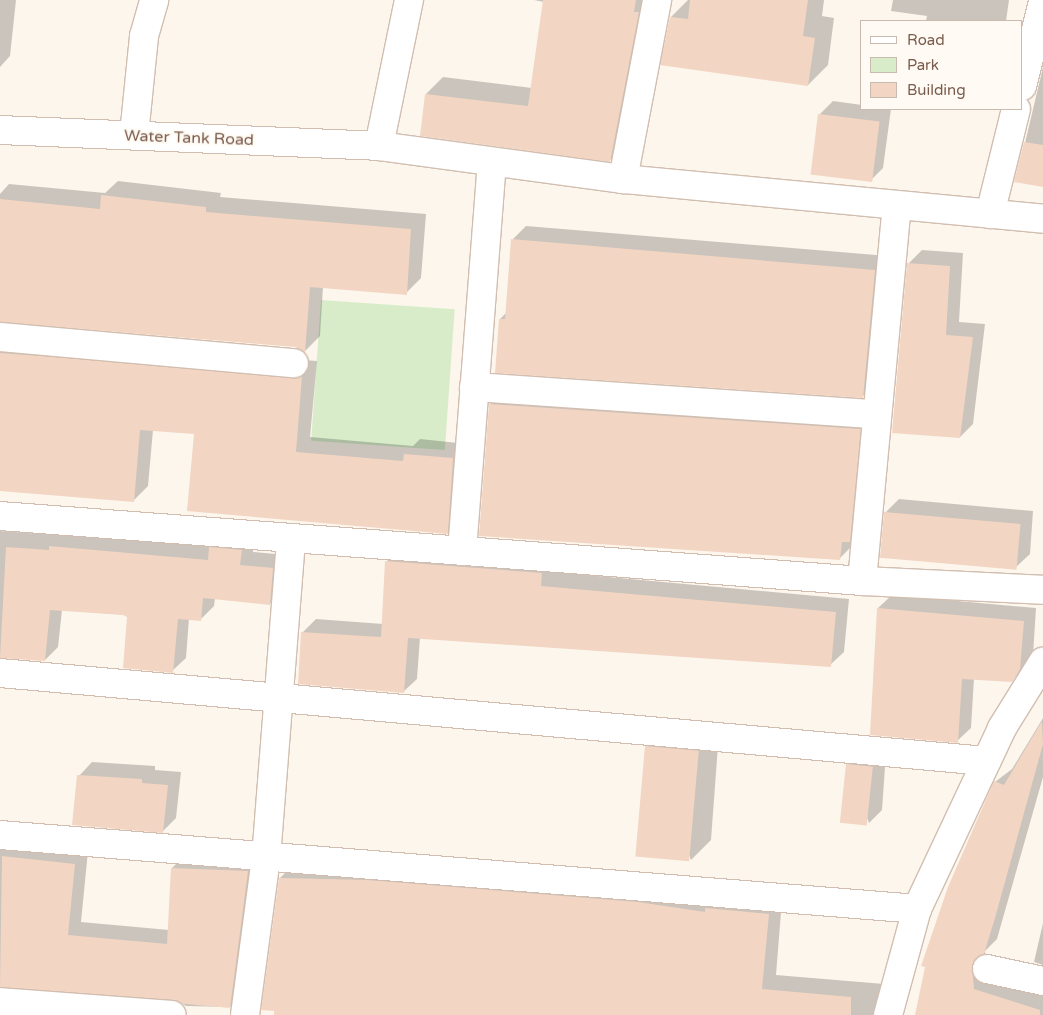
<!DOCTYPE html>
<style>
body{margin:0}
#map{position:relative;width:1043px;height:1015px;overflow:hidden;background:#fdf6ec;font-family:"Varela Round",sans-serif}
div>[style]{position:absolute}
.green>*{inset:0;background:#d8ecc9;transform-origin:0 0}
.shadow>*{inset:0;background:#0003}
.building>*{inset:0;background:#f3d5c3;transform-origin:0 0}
.roads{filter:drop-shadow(1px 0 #d1beb0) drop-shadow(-1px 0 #d1beb0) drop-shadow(0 1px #d1beb0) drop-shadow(0 -1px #d1beb0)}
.minor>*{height:28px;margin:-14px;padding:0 14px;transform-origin:14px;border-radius:14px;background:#fff}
.tertiary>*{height:28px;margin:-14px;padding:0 14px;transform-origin:14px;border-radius:14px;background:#fff}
span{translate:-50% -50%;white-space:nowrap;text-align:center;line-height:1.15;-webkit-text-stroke:4px #fffaf3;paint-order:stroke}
.street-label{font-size:16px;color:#7a5c4d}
.legend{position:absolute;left:860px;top:20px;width:162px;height:90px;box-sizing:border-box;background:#fffaf3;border:1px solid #cabbb1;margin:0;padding:6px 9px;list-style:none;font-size:15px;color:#7a5c4d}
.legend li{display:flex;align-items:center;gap:10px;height:25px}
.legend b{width:25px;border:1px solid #cabbb1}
</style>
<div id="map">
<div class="green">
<i style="left:321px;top:300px;width:134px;height:141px;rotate:4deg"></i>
</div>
<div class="shadow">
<i style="clip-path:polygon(0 0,16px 0,10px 56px,0 67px)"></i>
<i style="clip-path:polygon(534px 0,655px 0,628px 143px,610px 160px,426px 94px,443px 77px,532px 88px,544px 2px)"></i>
<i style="clip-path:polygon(688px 0,824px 0,822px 16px,834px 18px,828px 65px,808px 85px,671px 17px)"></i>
<i style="clip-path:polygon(893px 0,1009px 0,1006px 21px,926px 21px,927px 16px,891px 11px)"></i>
<i style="clip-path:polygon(1043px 67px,1043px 185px,1016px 181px)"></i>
<i style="clip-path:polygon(833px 101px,862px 105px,862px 109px,891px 109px,883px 168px,870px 181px,820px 114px)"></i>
<i style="clip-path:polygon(118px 181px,221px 193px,220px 197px,426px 214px,421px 278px,406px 293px,323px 287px,320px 336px,305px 351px,296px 346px,0 321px,0 194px,9px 184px,105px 193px)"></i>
<i style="clip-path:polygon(526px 226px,888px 256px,877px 383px,863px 396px,500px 319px,507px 312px,513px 239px)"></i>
<i style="clip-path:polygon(922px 250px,963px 253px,959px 322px,985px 324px,973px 424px,960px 437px,909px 263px)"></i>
<i style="clip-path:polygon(0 323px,6px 335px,14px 338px,317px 361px,310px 437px,413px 446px,420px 439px,468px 444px,462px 518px,447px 533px,195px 433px,153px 430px,148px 486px,133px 501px,0 490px)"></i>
<i style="clip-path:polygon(504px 390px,874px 415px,854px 544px,840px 558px,490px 404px)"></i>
<i style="clip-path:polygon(899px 499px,1033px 511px,1030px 554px,1016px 567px,885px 513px)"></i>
<i style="clip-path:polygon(0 531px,212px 546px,224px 534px,254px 537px,253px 552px,286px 555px,283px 591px,270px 604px,215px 598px,214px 606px,201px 619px,189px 618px,186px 658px,172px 671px,129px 615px,62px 610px,58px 647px,45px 660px,0 657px)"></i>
<i style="clip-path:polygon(400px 548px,555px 559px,554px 572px,849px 599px,844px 652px,830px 665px,420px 637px,417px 679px,403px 692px,302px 633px,316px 619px,383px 624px,387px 561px)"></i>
<i style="clip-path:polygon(892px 595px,1036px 608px,1033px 655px,1012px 681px,974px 678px,971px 728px,957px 741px,872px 734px,878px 608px)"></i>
<i style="clip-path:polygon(1043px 718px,1043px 777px,997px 939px,985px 951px,987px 975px,1043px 980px,1043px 1015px,916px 1015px,995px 782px,1012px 769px)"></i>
<i style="clip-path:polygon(666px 727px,719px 732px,711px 840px,691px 860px,646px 747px)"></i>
<i style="clip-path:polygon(861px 751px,886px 753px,882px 810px,869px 823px,848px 765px)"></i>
<i style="clip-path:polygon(92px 762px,155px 766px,155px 770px,181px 772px,176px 818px,163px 831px,79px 776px)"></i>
<i style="clip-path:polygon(0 842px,88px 851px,81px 922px,169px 930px,172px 868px,185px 855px,261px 858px,243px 993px,230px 1007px,186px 1006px,174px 998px,0 986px)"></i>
<i style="clip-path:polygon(294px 864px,782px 900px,776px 975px,884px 984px,901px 1015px,285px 1015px,280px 878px)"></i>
<i style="clip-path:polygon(1043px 923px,1043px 965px,1034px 962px)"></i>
</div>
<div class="building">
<i style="clip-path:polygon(543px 0,636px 0,634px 12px,639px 12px,610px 162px,420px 136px,425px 94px,528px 106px)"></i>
<i style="clip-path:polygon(690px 0,808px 0,803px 36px,815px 38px,808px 86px,660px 65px,670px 17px,688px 19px)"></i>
<i style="left:818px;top:114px;width:62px;height:61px;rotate:7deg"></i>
<i style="clip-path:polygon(1024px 142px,1043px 145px,1043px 187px,1014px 182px)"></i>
<i style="clip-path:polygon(101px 195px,206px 207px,206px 212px,411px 229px,407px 295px,310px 287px,305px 353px,295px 347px,0 322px,0 199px,100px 209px)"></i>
<i style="clip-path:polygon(511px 239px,875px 270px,863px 398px,495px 373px,499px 319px,505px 319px)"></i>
<i style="clip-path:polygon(907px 263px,950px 266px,946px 335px,973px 337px,960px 438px,892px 433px)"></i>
<i style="clip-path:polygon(0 353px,302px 376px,296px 452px,403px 461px,404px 454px,453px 458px,448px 534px,187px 511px,194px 434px,140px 430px,134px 502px,0 491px)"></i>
<i style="clip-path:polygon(489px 404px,861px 429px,850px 542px,842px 542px,840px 560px,479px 536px)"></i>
<i style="left:884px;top:512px;width:137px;height:46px;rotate:5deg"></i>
<i style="clip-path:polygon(49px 546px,208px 560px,209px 547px,242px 550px,240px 565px,273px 568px,270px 605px,203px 598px,201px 621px,178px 619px,173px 673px,123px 668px,127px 617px,123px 615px,50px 610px,45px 661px,0 658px,6px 547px,49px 550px)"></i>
<i style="clip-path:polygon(385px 561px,542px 573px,541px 586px,836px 612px,831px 667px,408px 638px,404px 693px,298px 684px,301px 632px,381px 637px)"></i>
<i style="clip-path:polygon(877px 608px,1024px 621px,1020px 669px,1012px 682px,962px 679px,958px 743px,870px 735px)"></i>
<i style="clip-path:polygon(1042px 721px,1043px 744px,995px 918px,984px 954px,972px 966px,974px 989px,1040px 1010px,1040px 1015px,915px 1015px,925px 967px,921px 966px,948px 887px,994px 781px,1004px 785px)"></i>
<i style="left:645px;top:746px;width:54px;height:111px;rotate:5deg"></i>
<i style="left:846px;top:764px;width:27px;height:59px;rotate:6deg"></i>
<i style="clip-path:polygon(77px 775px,142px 779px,142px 783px,168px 785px,163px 833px,72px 825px)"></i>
<i style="clip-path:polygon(2px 856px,75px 864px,68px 935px,167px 944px,171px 868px,248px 871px,230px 1008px,0 987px)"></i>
<i style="clip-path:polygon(279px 878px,367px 880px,638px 902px,705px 912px,705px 908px,769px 914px,762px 989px,851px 997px,851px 1015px,274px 1015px,274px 1011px,261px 1010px)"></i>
</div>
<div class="roads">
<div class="minor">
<i style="left:1022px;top:86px;width:87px;rotate:-76deg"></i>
<i style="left:134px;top:135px;width:100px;rotate:-84.2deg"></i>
<i style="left:144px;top:36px;width:37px;rotate:-74deg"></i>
<i style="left:379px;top:146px;width:246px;rotate:7.7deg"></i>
<i style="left:623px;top:179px;width:422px;rotate:5.4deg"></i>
<i style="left:623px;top:179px;width:182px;rotate:-79.2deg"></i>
<i style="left:990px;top:214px;width:108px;rotate:-76.1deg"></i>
<i style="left:0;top:337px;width:295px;rotate:5.1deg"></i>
<i style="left:474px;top:387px;width:402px;rotate:3.9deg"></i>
<i style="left:0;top:516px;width:864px;rotate:4.31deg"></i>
<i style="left:862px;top:581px;width:181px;rotate:2.8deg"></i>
<i style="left:462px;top:551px;width:390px;rotate:-85.6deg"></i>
<i style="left:862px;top:581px;width:376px;rotate:-84.7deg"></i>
<i style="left:0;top:673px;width:990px;rotate:5.1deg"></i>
<i style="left:0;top:835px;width:920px;rotate:4.61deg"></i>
<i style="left:987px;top:969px;width:57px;rotate:12.1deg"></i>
<i style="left:0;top:1002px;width:172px;rotate:4.3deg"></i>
<i style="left:245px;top:1015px;width:158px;rotate:-82.4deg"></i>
<i style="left:266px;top:858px;width:321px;rotate:-85.5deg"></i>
<i style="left:888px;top:1015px;width:110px;rotate:-74.7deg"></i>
<i style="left:917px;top:909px;width:200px;rotate:-64.8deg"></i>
<i style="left:1002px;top:728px;width:78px;rotate:-58.2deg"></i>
</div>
<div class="tertiary">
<i style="left:0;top:130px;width:379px;rotate:2.4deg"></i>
<i style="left:379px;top:146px;width:149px;rotate:-78.4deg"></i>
</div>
</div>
<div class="street-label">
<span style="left:189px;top:138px;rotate:2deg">Water Tank Road</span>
</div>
<ul class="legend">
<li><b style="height:6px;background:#fff"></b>Road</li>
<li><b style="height:14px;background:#d8ecc9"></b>Park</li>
<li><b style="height:14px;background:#f3d5c3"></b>Building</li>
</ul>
</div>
